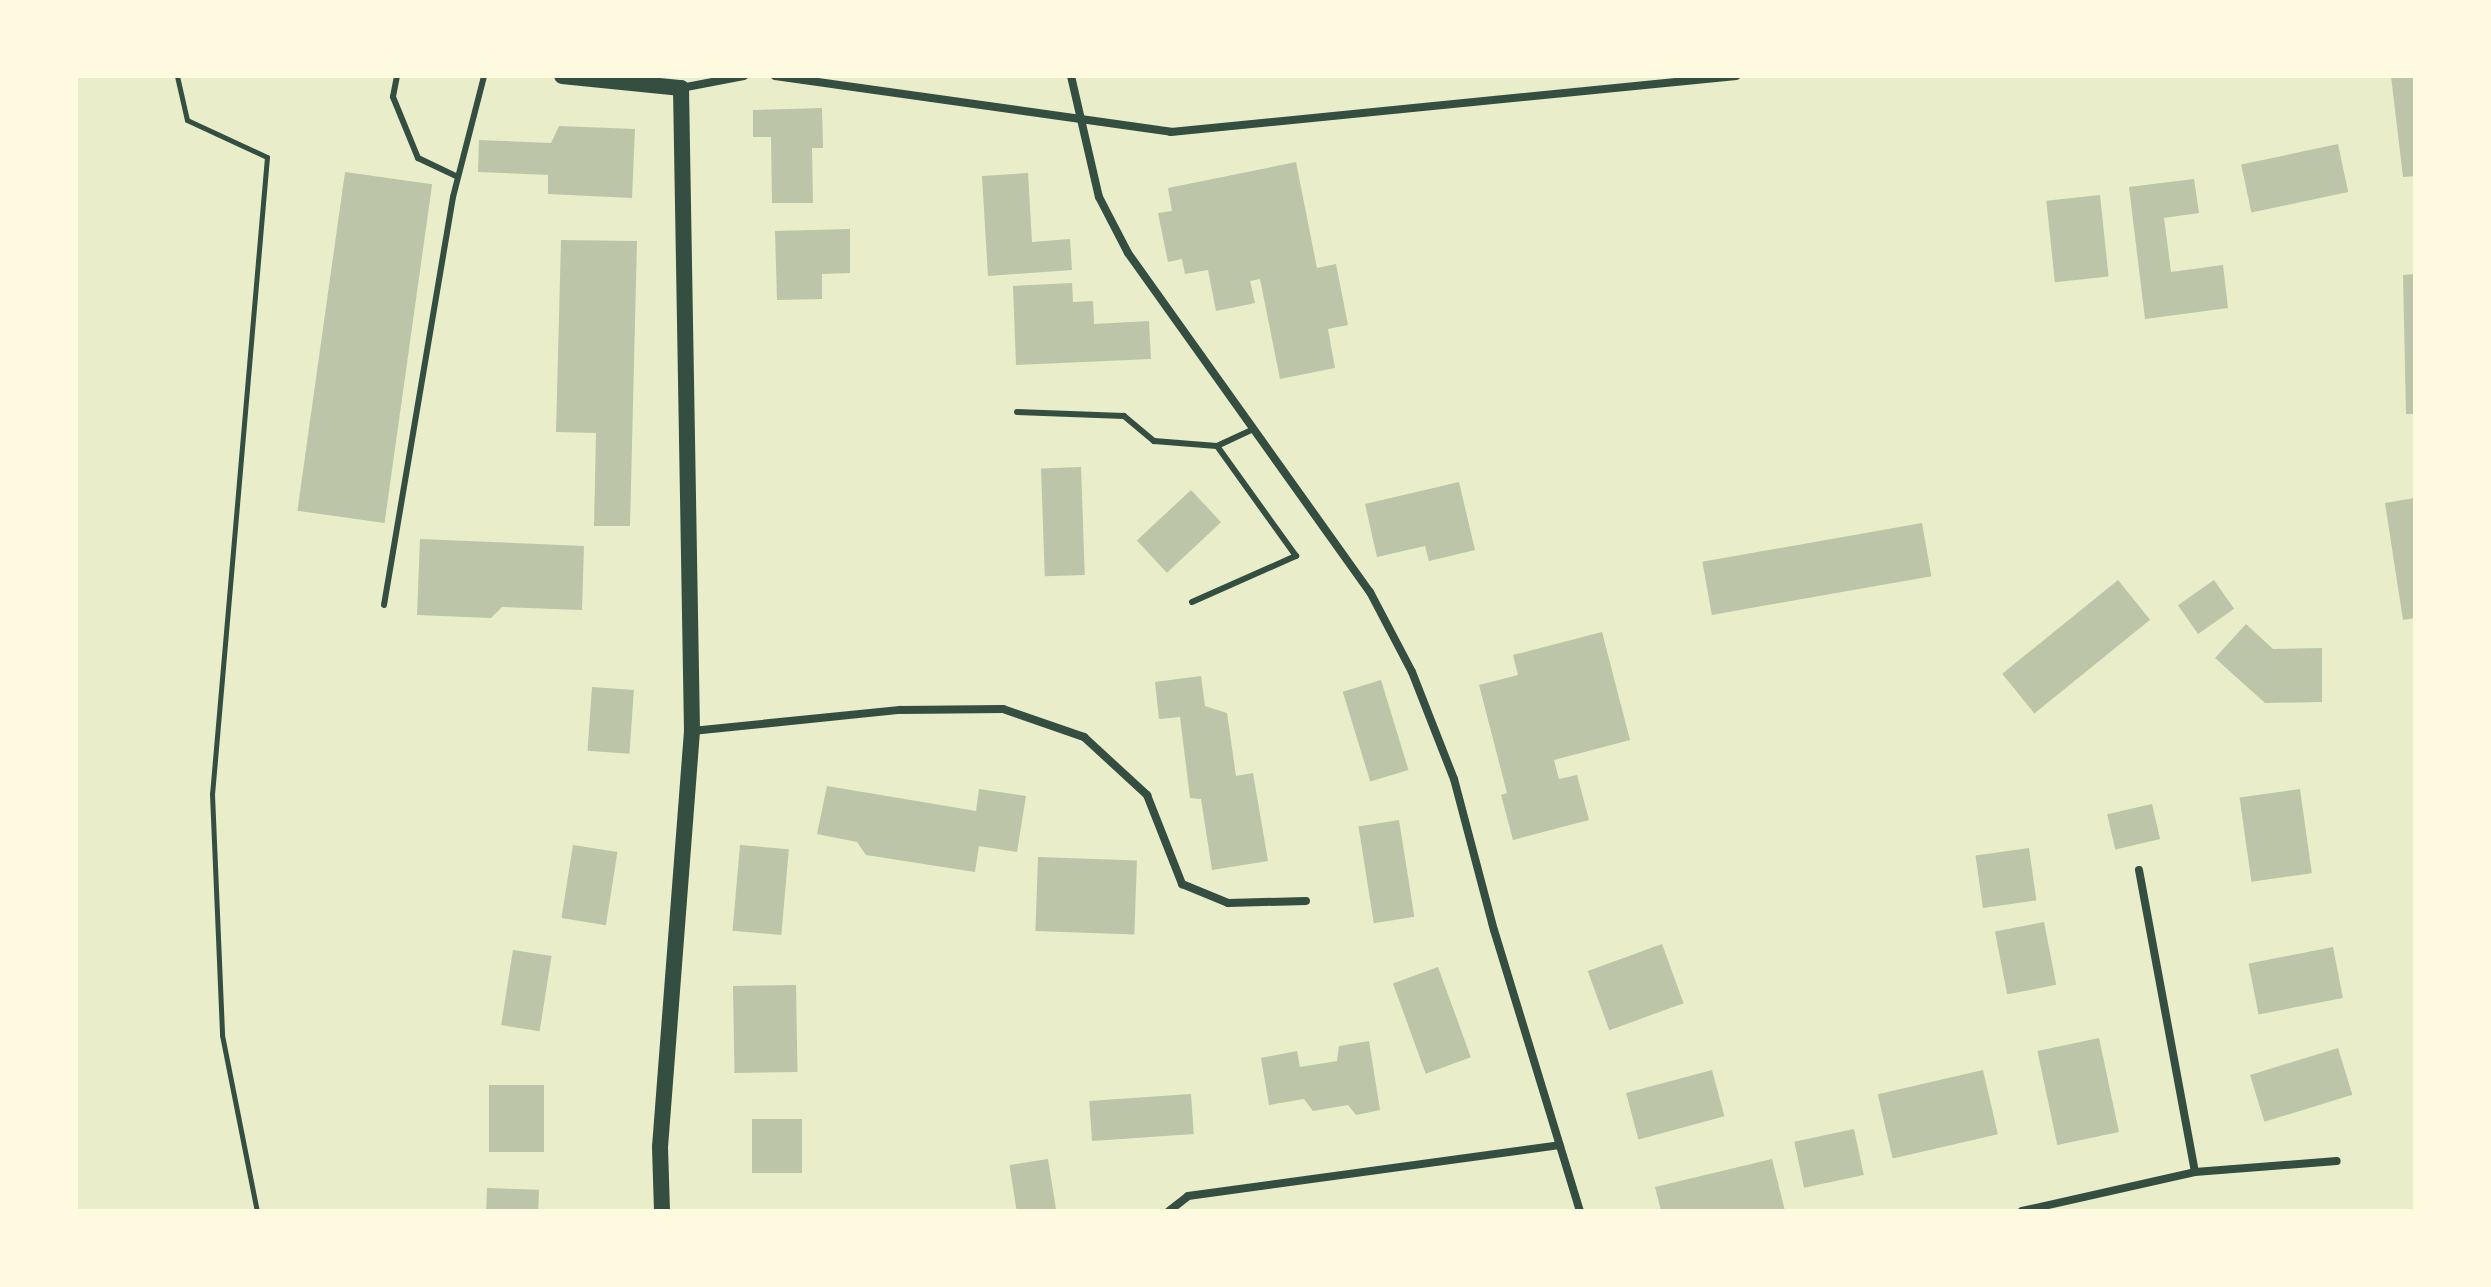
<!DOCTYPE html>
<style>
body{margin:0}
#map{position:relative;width:2491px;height:1287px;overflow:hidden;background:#e9edc9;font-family:Lora,serif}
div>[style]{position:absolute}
.building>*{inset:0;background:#bcc5a7;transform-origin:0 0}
.path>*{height:5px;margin:-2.5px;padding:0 2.5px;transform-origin:2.5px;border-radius:2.5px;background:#344e41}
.service>*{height:6px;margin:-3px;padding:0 3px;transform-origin:3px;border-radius:3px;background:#344e41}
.minor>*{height:8px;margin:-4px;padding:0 4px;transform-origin:4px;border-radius:4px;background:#344e41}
.secondary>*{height:16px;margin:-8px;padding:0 8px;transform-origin:8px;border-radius:8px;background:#344e41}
span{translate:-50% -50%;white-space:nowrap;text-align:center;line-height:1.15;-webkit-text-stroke:8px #fefae0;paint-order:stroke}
.frame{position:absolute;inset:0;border:78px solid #fefae0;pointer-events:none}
</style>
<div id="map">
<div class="building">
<i style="clip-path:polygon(2391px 76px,2415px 76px,2415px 176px,2403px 177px)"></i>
<i style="clip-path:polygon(822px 108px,823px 148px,812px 148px,813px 203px,772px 203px,771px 137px,753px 137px,753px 110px)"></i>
<i style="clip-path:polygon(559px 126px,635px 129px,632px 198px,548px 194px,548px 175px,478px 172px,479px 140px,551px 143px)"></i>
<i style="left:2338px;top:144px;width:49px;height:99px;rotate:78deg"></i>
<i style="clip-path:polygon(1296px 162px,1317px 268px,1336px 264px,1348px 325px,1328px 329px,1335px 368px,1280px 379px,1260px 279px,1250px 281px,1255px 303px,1216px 311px,1208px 270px,1185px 274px,1182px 259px,1168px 262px,1158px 213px,1172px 211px,1168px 188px)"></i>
<i style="left:345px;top:172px;width:88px;height:342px;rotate:8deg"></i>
<i style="clip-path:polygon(1028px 173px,1032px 242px,1070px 239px,1072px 270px,988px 276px,982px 176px)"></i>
<i style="clip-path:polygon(2194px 179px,2199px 213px,2164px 218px,2171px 272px,2223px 265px,2228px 308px,2145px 319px,2129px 187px)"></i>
<i style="left:2100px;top:195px;width:82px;height:54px;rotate:84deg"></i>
<i style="clip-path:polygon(850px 229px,850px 273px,822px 274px,822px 299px,777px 300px,775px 231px)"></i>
<i style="clip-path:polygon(561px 240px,637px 241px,630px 526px,594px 526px,596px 433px,556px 432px)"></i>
<i style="clip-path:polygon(2415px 274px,2415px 414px,2406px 414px,2403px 275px)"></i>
<i style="clip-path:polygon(1072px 283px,1073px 302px,1093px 301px,1094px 324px,1149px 321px,1151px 359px,1016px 365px,1013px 286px)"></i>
<i style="left:1081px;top:467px;width:108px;height:40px;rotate:88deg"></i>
<i style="clip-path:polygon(1459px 482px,1475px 550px,1429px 561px,1425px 546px,1377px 557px,1365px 504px)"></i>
<i style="left:1191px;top:490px;width:44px;height:74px;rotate:47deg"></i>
<i style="clip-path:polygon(2415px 498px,2415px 618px,2403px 620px,2385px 503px)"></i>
<i style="left:1922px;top:523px;width:54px;height:223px;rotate:80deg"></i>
<i style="clip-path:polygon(420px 539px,584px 546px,582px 610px,502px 607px,491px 618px,417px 615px)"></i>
<i style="left:2118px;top:580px;width:51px;height:149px;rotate:51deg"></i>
<i style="left:2214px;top:580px;width:35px;height:44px;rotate:55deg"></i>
<i style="clip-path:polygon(2246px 624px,2273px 649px,2322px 648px,2322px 702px,2265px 703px,2215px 658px)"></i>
<i style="clip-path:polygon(1602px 632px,1630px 740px,1554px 760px,1559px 779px,1577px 775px,1589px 820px,1513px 840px,1501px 795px,1507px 793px,1479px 685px,1518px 675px,1513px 655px)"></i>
<i style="clip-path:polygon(1201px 676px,1205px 706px,1227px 713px,1236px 776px,1253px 773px,1268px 861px,1212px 870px,1201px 799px,1190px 798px,1180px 717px,1159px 719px,1155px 682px)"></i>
<i style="left:1381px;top:680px;width:94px;height:40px;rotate:73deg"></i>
<i style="left:592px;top:687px;width:42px;height:64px;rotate:4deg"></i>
<i style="clip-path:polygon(827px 786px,976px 811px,979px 789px,1026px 796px,1017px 852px,979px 846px,975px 872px,866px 855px,857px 842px,817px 834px)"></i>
<i style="left:2300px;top:789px;width:85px;height:61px;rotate:82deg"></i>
<i style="left:2152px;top:804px;width:36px;height:46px;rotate:77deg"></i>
<i style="left:1399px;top:820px;width:98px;height:41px;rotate:81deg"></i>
<i style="left:573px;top:845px;width:45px;height:74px;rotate:9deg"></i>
<i style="left:740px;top:845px;width:49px;height:86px;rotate:5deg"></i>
<i style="left:2029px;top:848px;width:53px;height:54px;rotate:82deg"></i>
<i style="left:1038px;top:857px;width:99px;height:74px;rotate:2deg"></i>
<i style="left:2044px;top:922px;width:64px;height:50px;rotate:79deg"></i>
<i style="left:1662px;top:944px;width:63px;height:79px;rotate:70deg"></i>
<i style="left:2333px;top:947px;width:52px;height:86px;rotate:79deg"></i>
<i style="left:513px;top:950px;width:39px;height:76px;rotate:9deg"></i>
<i style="left:1438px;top:967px;width:96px;height:48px;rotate:70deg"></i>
<i style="left:796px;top:985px;width:87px;height:63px;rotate:89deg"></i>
<i style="left:2099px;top:1038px;width:96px;height:63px;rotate:78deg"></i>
<i style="clip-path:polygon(1369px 1041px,1380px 1110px,1356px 1115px,1348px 1105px,1313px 1111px,1304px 1099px,1269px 1105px,1261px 1058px,1297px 1051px,1300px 1067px,1337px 1061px,1339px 1046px)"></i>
<i style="left:2338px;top:1048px;width:49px;height:92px;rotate:73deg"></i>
<i style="left:1712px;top:1070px;width:48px;height:89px;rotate:75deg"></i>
<i style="left:1983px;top:1070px;width:66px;height:108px;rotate:77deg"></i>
<i style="left:489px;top:1085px;width:55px;height:67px"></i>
<i style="left:1191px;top:1094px;width:40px;height:102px;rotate:86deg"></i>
<i style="left:752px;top:1119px;width:50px;height:54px"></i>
<i style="left:1854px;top:1129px;width:47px;height:61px;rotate:78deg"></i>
<i style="left:1048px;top:1159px;width:53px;height:39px;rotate:81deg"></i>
<i style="clip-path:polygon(1772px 1159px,1785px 1211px,1661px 1211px,1655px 1187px)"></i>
<i style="left:487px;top:1188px;width:52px;height:23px;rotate:2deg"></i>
</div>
<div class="path">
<i style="left:177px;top:76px;width:45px;rotate:77.2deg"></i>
<i style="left:187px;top:120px;width:88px;rotate:24.8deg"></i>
<i style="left:267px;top:157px;width:639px;rotate:94.93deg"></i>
<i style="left:212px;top:794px;width:241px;rotate:87.6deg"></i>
<i style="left:222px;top:1035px;width:179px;rotate:78.8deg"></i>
</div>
<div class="service">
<i style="left:397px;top:76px;width:21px;rotate:101deg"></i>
<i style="left:393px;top:97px;width:66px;rotate:67.7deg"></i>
<i style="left:418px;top:158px;width:44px;rotate:25.4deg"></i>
<i style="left:1017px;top:412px;width:107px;rotate:2.1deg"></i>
<i style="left:1124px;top:416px;width:39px;rotate:40deg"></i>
<i style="left:1154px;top:441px;width:63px;rotate:4.5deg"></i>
<i style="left:1217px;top:446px;width:40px;rotate:-25deg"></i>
<i style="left:1192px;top:602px;width:114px;rotate:-23.9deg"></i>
<i style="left:1296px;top:556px;width:135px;rotate:-125.7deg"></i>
<i style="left:384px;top:605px;width:414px;rotate:-80.4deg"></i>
<i style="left:453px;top:197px;width:125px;rotate:-75.6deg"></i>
</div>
<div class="minor">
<i style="left:775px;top:76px;width:400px;rotate:8deg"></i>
<i style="left:1171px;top:132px;width:568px;rotate:-5.66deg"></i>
<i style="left:1071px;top:76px;width:124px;rotate:77deg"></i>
<i style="left:1099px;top:197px;width:63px;rotate:62.6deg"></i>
<i style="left:1128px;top:253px;width:417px;rotate:54.5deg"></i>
<i style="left:1370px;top:592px;width:90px;rotate:62.3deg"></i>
<i style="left:1412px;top:672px;width:115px;rotate:68.6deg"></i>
<i style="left:1454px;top:779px;width:156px;rotate:75.2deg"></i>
<i style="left:1494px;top:930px;width:294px;rotate:73deg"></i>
<i style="left:681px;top:88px;width:64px;rotate:-10.8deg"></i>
<i style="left:692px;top:731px;width:209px;rotate:-5.8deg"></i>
<i style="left:900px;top:710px;width:103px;rotate:-0.6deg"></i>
<i style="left:1003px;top:709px;width:86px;rotate:19.1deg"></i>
<i style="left:1084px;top:737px;width:86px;rotate:42.6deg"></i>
<i style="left:1147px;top:795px;width:96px;rotate:68.5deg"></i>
<i style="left:1182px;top:884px;width:50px;rotate:22.4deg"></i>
<i style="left:1228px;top:903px;width:78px;rotate:-1.5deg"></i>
<i style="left:2139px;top:870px;width:307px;rotate:79.5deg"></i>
<i style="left:1169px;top:1211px;width:24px;rotate:-38deg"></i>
<i style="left:1188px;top:1196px;width:375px;rotate:-7.8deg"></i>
<i style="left:2022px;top:1211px;width:177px;rotate:-12.7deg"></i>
<i style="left:2195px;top:1172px;width:142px;rotate:-4.4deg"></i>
</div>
<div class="secondary">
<i style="left:562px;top:76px;width:120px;rotate:5.8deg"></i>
<i style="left:681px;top:88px;width:643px;rotate:89.02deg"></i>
<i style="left:692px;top:731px;width:417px;rotate:94.4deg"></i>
<i style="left:660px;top:1147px;width:64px;rotate:88.2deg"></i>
</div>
<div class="frame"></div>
</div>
